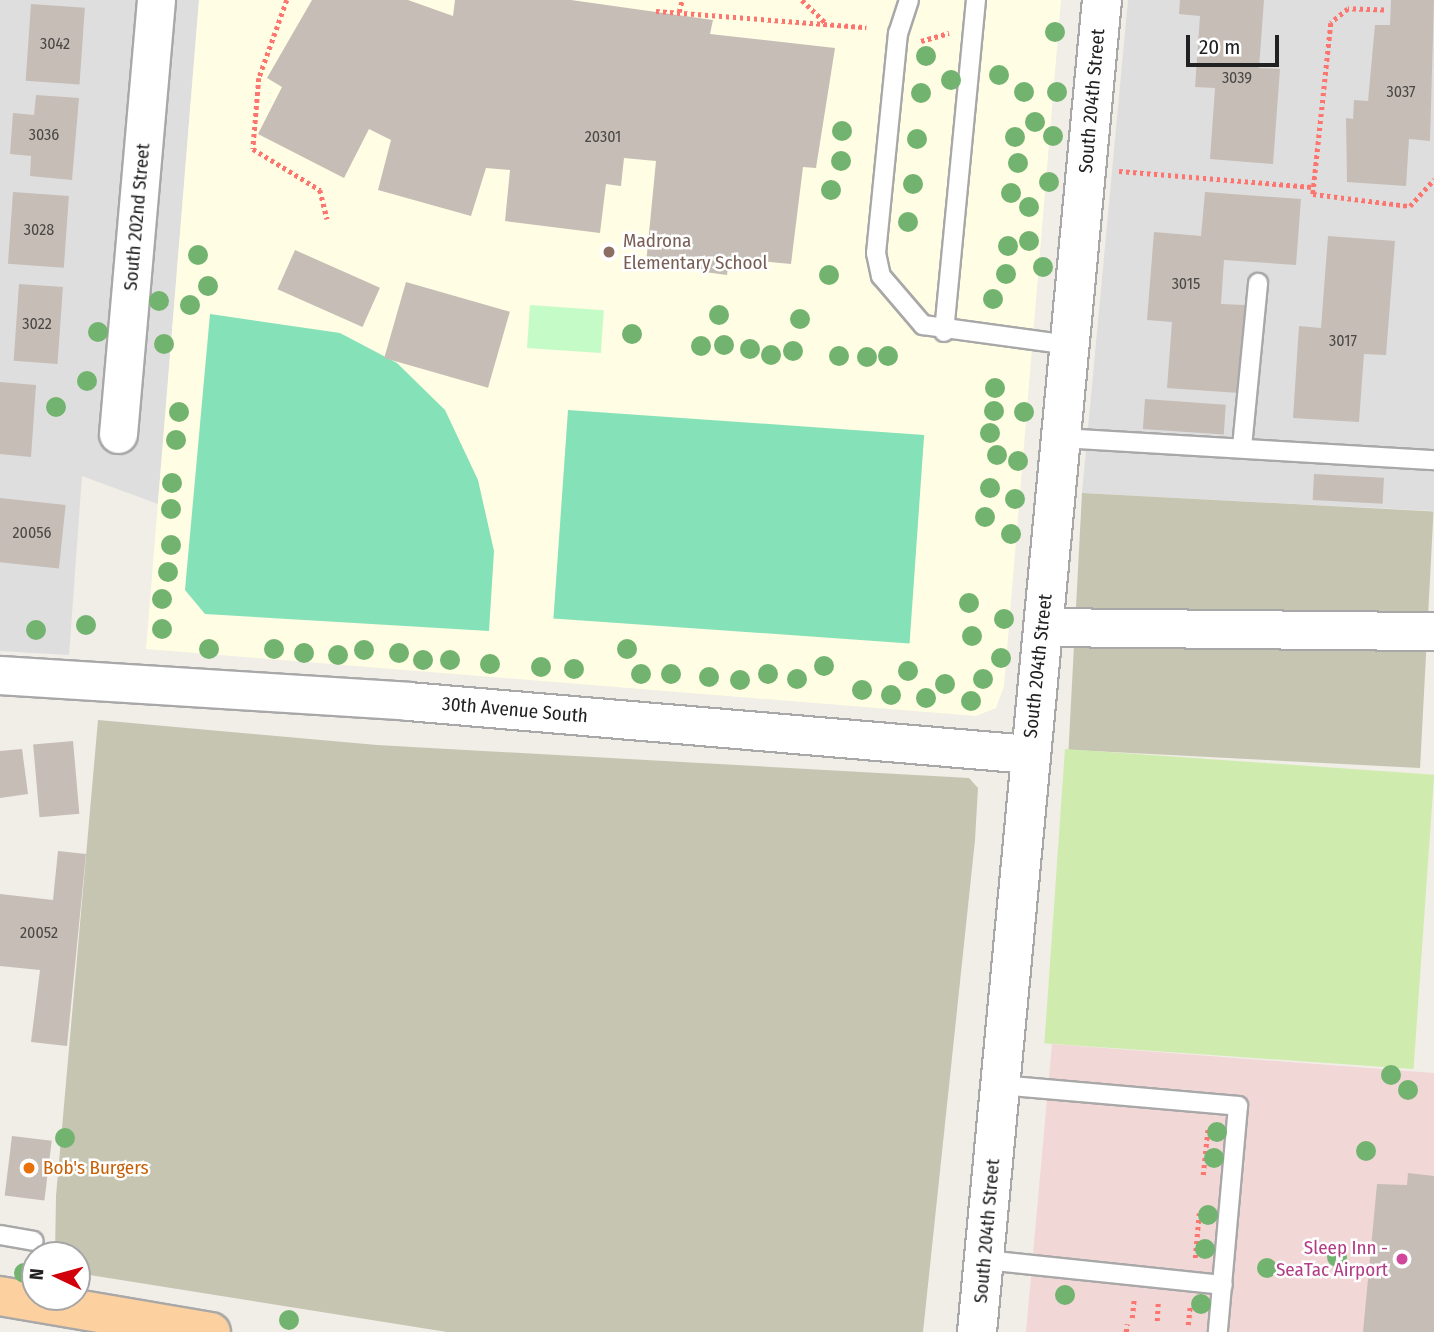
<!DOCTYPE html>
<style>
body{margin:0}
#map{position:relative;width:1434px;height:1332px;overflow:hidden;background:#f1ede7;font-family:"Fira Sans Condensed",sans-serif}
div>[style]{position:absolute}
.residential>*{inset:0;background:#dfdede}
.commercial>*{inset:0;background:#f2d7d7}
.education>*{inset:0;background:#fffde3}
.construction>*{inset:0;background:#c6c5b2;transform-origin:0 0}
.grass>*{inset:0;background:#cfebad;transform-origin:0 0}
.park>*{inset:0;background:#c5fbc6;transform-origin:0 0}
.pitch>*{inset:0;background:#85e1b8;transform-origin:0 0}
.building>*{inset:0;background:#c6bdb6;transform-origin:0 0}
.path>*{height:4.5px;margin-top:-2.25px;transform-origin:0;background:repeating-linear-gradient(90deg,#fc756e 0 3.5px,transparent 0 7px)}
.roads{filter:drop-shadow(2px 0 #a8a8a8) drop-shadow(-2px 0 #a8a8a8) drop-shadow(0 2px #a8a8a8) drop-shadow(0 -2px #a8a8a8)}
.service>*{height:18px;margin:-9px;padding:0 9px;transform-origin:9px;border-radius:9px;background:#fff}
.minor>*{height:37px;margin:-18.5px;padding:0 18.5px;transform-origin:18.5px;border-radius:18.5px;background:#fff}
.tertiary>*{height:38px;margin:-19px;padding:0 19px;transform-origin:19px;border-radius:19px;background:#fff}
.primary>*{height:38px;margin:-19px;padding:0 19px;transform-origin:19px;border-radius:19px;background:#fdd0a0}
.trees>*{width:20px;height:20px;margin:-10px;border-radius:50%;background:#72b370}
.dots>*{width:19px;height:19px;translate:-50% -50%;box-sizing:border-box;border:4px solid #fff;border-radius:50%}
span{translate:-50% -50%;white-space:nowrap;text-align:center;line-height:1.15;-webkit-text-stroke:5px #fff;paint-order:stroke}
.number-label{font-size:16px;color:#4a4846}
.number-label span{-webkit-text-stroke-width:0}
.street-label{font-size:19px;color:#212121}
.education-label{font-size:19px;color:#785e54}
.left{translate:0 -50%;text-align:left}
.food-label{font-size:19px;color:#c56008}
.hotel-label{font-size:19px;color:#b23c85}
.right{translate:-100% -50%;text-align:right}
.north{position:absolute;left:21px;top:1241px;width:70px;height:70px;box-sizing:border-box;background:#fff;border:2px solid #a6a6a6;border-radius:50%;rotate:275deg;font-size:19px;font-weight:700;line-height:28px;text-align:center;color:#212121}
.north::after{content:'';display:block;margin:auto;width:24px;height:32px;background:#d2000b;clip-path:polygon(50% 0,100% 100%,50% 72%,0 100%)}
.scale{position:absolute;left:1186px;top:35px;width:93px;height:32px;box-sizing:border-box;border:4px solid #212121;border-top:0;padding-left:9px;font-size:21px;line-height:24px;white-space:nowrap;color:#212121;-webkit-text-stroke:5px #fff;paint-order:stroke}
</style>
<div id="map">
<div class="residential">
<i style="clip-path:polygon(0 0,199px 0,158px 504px,82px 476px,69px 655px,0 651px)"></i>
<i style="clip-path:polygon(1128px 0,1434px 0,1434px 511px,1082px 493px)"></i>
</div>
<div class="commercial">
<i style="clip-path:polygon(1052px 1044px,1434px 1073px,1434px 1332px,1026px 1332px)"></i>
</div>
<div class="education">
<i style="clip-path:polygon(199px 0,1061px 0,1004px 686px,996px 708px,976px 716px,146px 649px)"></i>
</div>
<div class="construction">
<i style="left:1082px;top:493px;width:352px;height:257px;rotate:3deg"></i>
<i style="clip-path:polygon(98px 720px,377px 745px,969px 778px,978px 788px,975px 840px,923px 1332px,447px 1332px,77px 1273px,77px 1255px,55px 1255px,56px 1196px)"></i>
</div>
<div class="grass">
<i style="left:1065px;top:749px;width:370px;height:295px;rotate:4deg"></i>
</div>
<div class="park">
<i style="left:530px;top:305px;width:74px;height:43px;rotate:4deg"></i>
</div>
<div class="pitch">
<i style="clip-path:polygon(210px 314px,340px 333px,397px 363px,445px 410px,478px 480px,494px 551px,489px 631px,205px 614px,185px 590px)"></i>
<i style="left:568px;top:410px;width:357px;height:209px;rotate:4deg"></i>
</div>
<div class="building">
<i style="clip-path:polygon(312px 0,408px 0,453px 16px,455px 0,571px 0,713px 20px,710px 34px,835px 48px,816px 168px,803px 167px,791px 264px,729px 258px,727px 275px,646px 264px,656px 161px,624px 158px,621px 186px,606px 184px,600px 233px,505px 221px,510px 170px,486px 168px,471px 216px,378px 190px,391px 140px,369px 129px,344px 178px,258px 134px,282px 87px,267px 78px)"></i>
<i style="clip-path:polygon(1180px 0,1264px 0,1259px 68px,1280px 69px,1273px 164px,1210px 159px,1215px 88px,1195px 87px,1200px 16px,1179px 14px)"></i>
<i style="clip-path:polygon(1391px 0,1434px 0,1430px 141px,1409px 139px,1406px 186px,1347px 182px,1346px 118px,1353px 119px,1354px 100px,1368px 101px,1375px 25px,1390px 25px)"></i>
<i style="left:31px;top:4px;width:54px;height:77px;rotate:4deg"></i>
<i style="clip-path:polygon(36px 95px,79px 98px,72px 180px,30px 176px,31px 156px,10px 154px,13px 113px,34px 115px)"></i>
<i style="left:13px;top:192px;width:56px;height:72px;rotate:4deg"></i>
<i style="clip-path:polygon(1205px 192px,1301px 199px,1296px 265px,1224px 260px,1221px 304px,1245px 305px,1239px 393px,1167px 388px,1172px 322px,1147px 320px,1154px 232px,1201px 236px)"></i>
<i style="clip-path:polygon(1328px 236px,1395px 241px,1386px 355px,1364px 354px,1359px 422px,1293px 418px,1299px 326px,1321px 328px)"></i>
<i style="left:295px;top:250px;width:93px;height:43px;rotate:24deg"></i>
<i style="left:406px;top:282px;width:108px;height:79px;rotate:16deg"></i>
<i style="left:19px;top:284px;width:44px;height:77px;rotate:4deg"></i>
<i style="clip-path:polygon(0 382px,36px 385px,31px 457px,0 454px)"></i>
<i style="left:1145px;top:399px;width:81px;height:30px;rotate:4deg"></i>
<i style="left:1314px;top:474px;width:70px;height:26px;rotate:3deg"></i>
<i style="left:0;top:498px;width:66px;height:64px;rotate:6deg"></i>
<i style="left:73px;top:741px;width:73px;height:40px;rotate:85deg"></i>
<i style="clip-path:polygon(22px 749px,28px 794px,0 798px,0 751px)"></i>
<i style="clip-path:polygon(58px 851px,86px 854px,67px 1046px,31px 1042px,40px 970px,0 966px,0 894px,53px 900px)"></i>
<i style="left:12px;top:1136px;width:40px;height:60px;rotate:7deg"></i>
<i style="clip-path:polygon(1408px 1173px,1434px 1176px,1434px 1332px,1363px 1332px,1377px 1184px,1407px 1185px)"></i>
</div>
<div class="path">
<i style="left:287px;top:0;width:83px;rotate:109.7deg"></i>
<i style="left:259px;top:78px;width:71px;rotate:94.8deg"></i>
<i style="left:253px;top:149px;width:79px;rotate:31.5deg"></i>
<i style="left:320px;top:190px;width:30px;rotate:76deg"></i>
<i style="left:802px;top:0;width:33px;rotate:44deg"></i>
<i style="left:1384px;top:10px;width:36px;rotate:-178deg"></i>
<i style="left:1348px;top:9px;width:22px;rotate:141deg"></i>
<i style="left:1331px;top:23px;width:172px;rotate:96deg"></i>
<i style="left:1313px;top:194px;width:98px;rotate:7.1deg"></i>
<i style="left:1410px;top:206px;width:36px;rotate:-48deg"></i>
<i style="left:656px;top:11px;width:211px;rotate:4.4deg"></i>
<i style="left:679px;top:12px;width:12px;rotate:-76deg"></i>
<i style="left:921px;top:41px;width:29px;rotate:-16deg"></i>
<i style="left:1119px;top:171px;width:195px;rotate:4.7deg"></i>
<i style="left:1203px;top:1175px;width:48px;rotate:-84.1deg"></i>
<i style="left:1195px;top:1258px;width:45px;rotate:-84.9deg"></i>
<i style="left:1132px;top:1318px;width:20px;rotate:-84deg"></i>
<i style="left:1157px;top:1321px;width:20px;rotate:-87deg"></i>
<i style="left:1188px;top:1325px;width:20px;rotate:-84deg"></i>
<i style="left:1126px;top:1332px;width:8px;rotate:-83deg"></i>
</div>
<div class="roads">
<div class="service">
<i style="left:909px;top:0;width:35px;rotate:108deg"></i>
<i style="left:898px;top:33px;width:221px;rotate:95.7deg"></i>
<i style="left:876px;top:253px;width:24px;rotate:78deg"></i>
<i style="left:881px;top:276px;width:65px;rotate:49.4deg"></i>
<i style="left:923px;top:325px;width:147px;rotate:7.8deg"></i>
<i style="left:944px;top:332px;width:334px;rotate:-84.5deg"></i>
<i style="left:1062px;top:438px;width:373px;rotate:3.4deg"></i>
<i style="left:1242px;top:447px;width:165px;rotate:-84.4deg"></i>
<i style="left:1000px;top:1085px;width:239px;rotate:5deg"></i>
<i style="left:1238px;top:1106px;width:227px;rotate:95.1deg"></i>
<i style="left:0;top:1235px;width:34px;rotate:10deg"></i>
<i style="left:985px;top:1260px;width:239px;rotate:6deg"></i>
</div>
<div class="minor">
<i style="left:118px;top:434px;width:436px;rotate:-85deg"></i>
<i style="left:1042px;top:627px;width:392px;rotate:0.6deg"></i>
<i style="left:0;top:675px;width:409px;rotate:3.6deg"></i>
<i style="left:408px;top:701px;width:623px;rotate:4.88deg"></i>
</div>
<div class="tertiary">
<i style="left:977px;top:1332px;width:1338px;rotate:-84.64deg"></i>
</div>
<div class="primary">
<i style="left:0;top:1296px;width:214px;rotate:9.7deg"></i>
</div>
</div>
<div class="trees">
<i style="left:1055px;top:32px"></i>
<i style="left:926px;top:56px"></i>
<i style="left:999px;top:75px"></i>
<i style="left:951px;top:80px"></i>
<i style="left:1024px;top:92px"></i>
<i style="left:1057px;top:92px"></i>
<i style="left:921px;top:93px"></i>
<i style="left:1035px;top:122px"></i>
<i style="left:842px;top:131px"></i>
<i style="left:1053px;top:136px"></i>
<i style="left:1015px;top:137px"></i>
<i style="left:917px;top:139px"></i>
<i style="left:841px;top:161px"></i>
<i style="left:1018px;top:163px"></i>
<i style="left:1049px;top:182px"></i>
<i style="left:913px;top:184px"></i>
<i style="left:831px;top:190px"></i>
<i style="left:1011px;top:193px"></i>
<i style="left:1029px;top:207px"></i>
<i style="left:908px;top:222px"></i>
<i style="left:1029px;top:241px"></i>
<i style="left:1008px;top:246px"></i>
<i style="left:198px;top:255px"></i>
<i style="left:1043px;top:267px"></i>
<i style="left:1006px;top:274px"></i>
<i style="left:829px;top:275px"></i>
<i style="left:208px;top:286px"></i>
<i style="left:993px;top:299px"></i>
<i style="left:159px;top:301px"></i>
<i style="left:190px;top:305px"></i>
<i style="left:719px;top:315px"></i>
<i style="left:800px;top:319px"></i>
<i style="left:98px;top:332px"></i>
<i style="left:632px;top:334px"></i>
<i style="left:164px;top:344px"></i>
<i style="left:724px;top:345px"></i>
<i style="left:701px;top:346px"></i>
<i style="left:750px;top:349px"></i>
<i style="left:793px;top:351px"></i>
<i style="left:771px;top:355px"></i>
<i style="left:839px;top:356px"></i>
<i style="left:888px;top:356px"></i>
<i style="left:867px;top:357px"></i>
<i style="left:87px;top:381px"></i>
<i style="left:995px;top:388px"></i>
<i style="left:56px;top:407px"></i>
<i style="left:994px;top:411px"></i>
<i style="left:179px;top:412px"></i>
<i style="left:1024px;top:412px"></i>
<i style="left:990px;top:433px"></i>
<i style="left:176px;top:440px"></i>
<i style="left:997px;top:455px"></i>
<i style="left:1018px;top:461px"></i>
<i style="left:172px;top:483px"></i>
<i style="left:990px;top:488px"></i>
<i style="left:1015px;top:499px"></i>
<i style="left:171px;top:509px"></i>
<i style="left:985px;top:517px"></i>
<i style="left:1011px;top:534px"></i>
<i style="left:171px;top:545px"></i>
<i style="left:168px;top:572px"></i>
<i style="left:162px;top:599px"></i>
<i style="left:969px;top:603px"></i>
<i style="left:1004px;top:619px"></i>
<i style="left:86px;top:625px"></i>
<i style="left:162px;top:629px"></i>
<i style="left:36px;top:630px"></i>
<i style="left:972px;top:636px"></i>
<i style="left:209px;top:649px"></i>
<i style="left:274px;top:649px"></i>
<i style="left:627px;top:649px"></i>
<i style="left:364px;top:650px"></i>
<i style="left:304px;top:653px"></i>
<i style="left:399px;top:653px"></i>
<i style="left:338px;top:655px"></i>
<i style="left:1001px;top:658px"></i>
<i style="left:423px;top:660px"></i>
<i style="left:450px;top:660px"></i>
<i style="left:490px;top:664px"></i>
<i style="left:824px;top:666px"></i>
<i style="left:541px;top:667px"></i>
<i style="left:574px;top:669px"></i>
<i style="left:908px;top:671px"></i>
<i style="left:641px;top:674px"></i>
<i style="left:671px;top:674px"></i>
<i style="left:768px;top:674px"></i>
<i style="left:709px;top:677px"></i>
<i style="left:797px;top:679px"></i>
<i style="left:983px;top:679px"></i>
<i style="left:740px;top:680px"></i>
<i style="left:945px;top:684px"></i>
<i style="left:862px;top:690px"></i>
<i style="left:891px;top:695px"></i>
<i style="left:926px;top:698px"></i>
<i style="left:971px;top:701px"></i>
<i style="left:1391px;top:1075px"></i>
<i style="left:1408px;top:1090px"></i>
<i style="left:1217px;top:1132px"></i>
<i style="left:65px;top:1138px"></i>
<i style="left:1366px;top:1151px"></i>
<i style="left:1214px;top:1158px"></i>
<i style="left:1208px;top:1215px"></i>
<i style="left:1205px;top:1249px"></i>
<i style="left:1337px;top:1257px"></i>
<i style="left:1267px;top:1268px"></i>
<i style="left:24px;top:1273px"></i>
<i style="left:1065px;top:1295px"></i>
<i style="left:1201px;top:1304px"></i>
<i style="left:289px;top:1320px"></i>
</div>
<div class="dots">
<i style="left:609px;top:252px;background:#8d6e63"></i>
<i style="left:29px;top:1168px;background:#e8710a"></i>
<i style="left:1402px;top:1259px;background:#d1479c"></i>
</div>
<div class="number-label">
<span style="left:55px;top:44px">3042</span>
<span style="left:1237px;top:78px">3039</span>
<span style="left:1401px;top:92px">3037</span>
<span style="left:44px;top:135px">3036</span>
<span style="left:603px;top:137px">20301</span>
<span style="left:39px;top:230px">3028</span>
<span style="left:1186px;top:284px">3015</span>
<span style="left:37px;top:324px">3022</span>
<span style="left:1343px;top:341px">3017</span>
<span style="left:32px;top:533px">20056</span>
<span style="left:39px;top:933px">20052</span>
</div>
<div class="street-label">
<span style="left:1092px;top:101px;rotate:-85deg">South 204th Street</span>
<span style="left:137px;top:217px;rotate:-85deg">South 202nd Street</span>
<span style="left:1038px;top:666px;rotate:-84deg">South 204th Street</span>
<span style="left:515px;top:710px;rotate:5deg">30th Avenue South</span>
<span style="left:987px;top:1231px;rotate:-85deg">South 204th Street</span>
</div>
<div class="education-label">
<span class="left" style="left:623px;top:252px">Madrona<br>Elementary School</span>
</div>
<div class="food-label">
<span class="left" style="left:43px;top:1168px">Bob's Burgers</span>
</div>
<div class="hotel-label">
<span class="right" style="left:1388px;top:1259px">Sleep Inn -<br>SeaTac Airport</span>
</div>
<div class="north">N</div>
<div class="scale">20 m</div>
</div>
